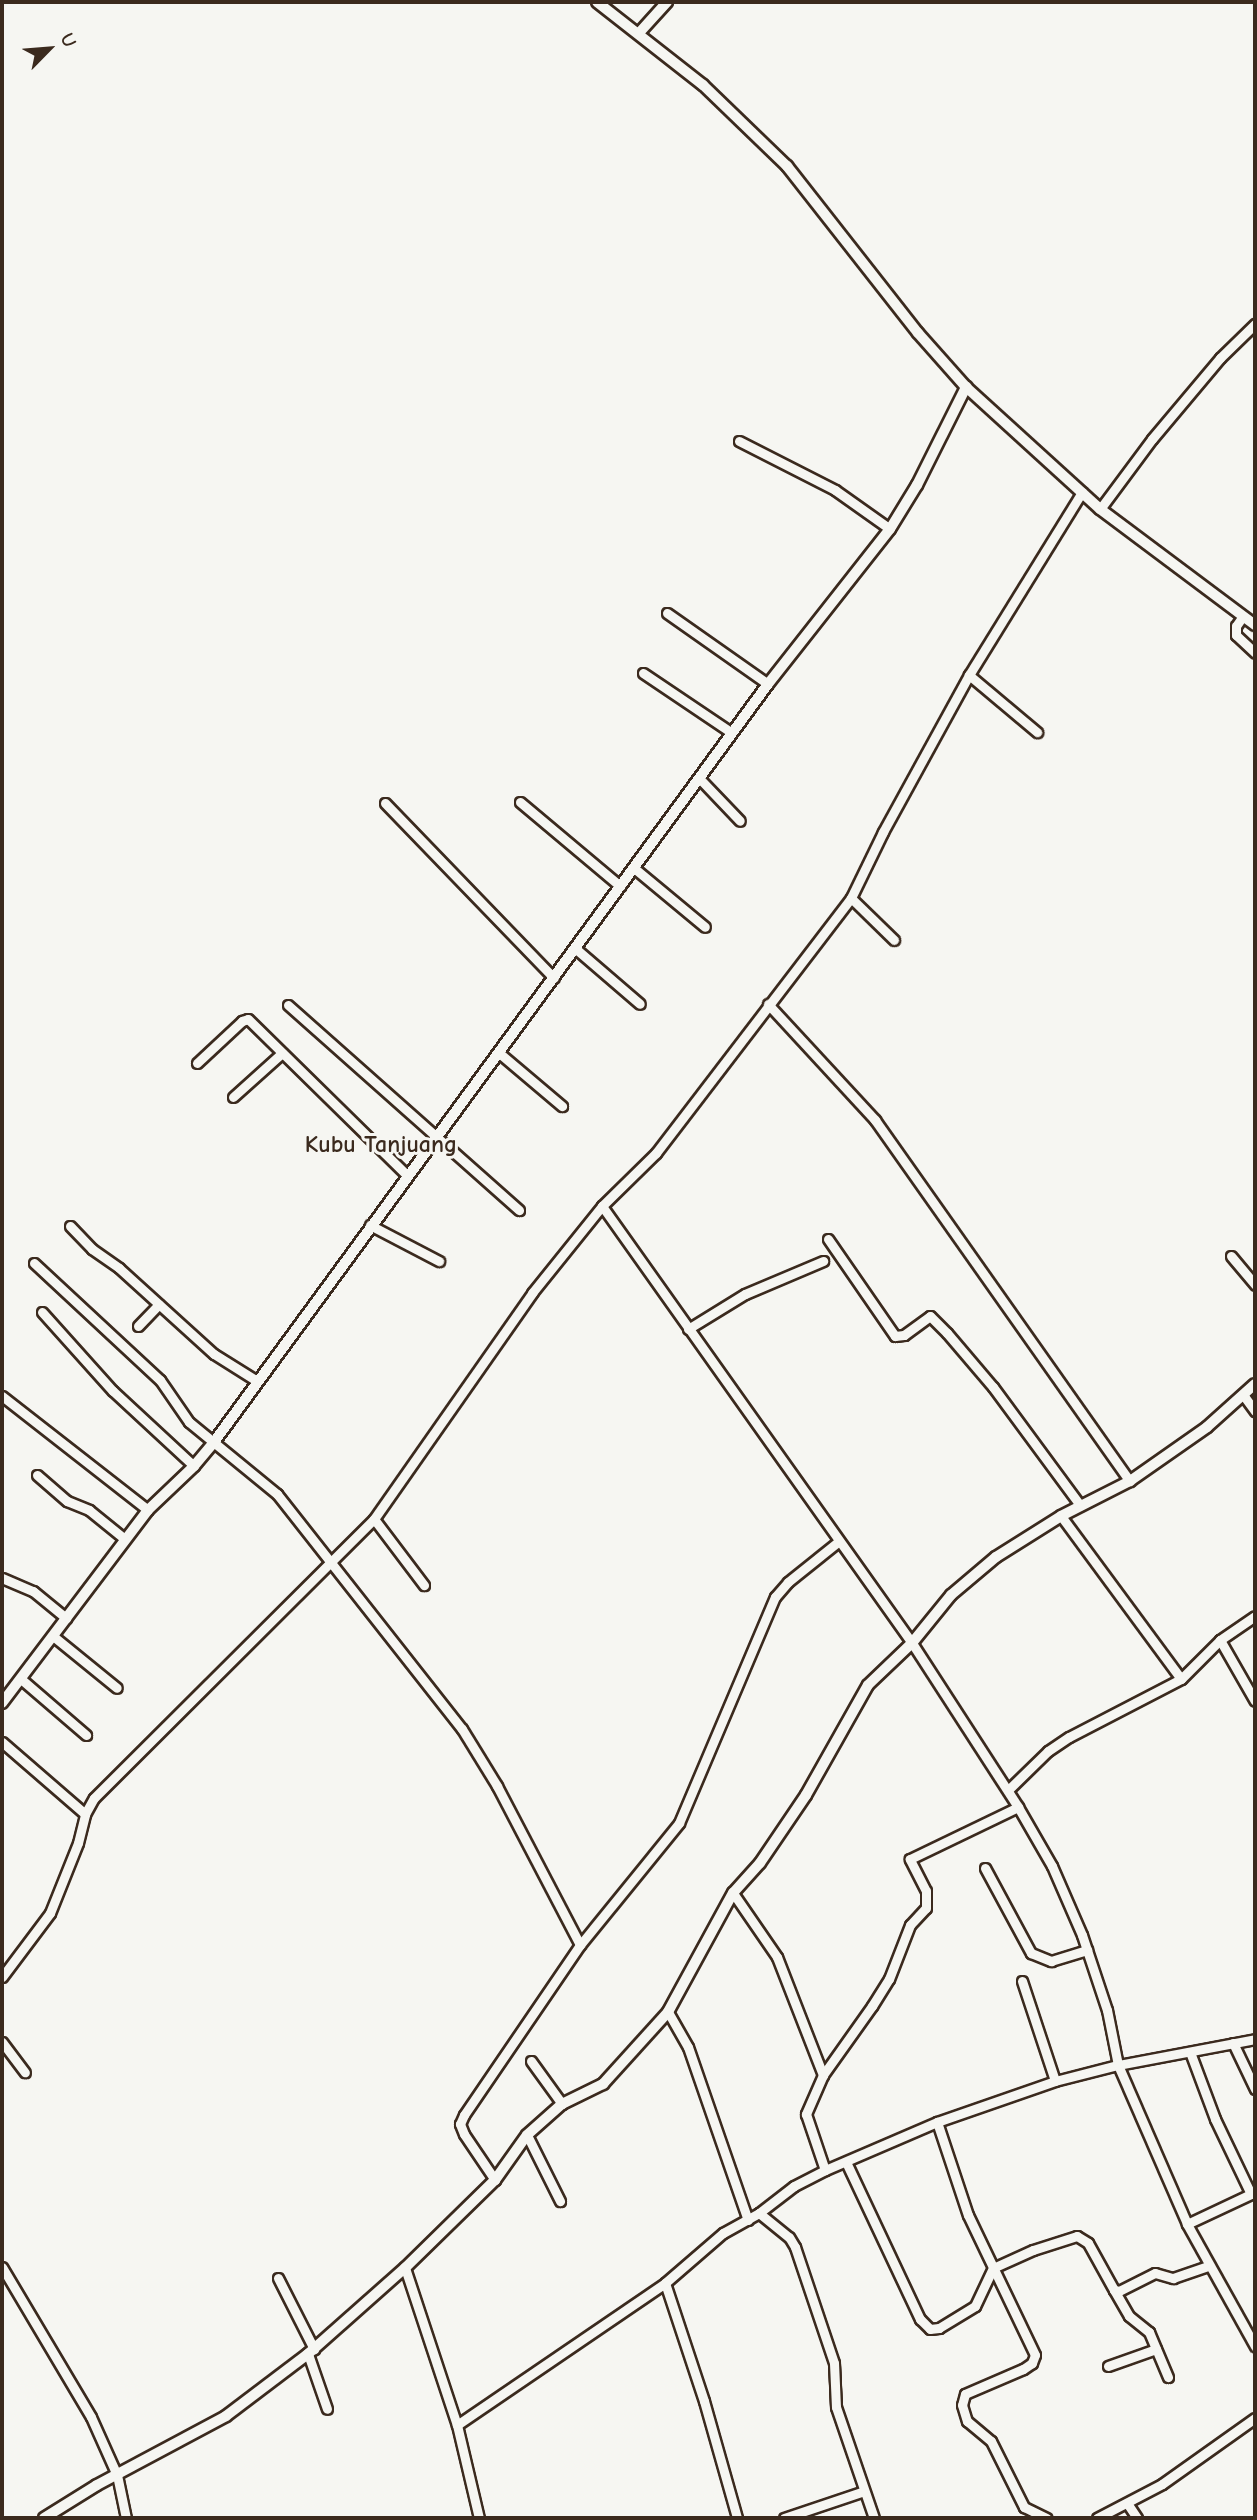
<!DOCTYPE html>
<style>
body{margin:0}
#map{position:relative;width:1257px;height:2520px;overflow:hidden;background:#f6f6f2;font-family:"Comic Neue",sans-serif}
div>[style]{position:absolute}
.roads{filter:drop-shadow(2px 0 #3b2a1e) drop-shadow(-2px 0 #3b2a1e) drop-shadow(0 2px #3b2a1e) drop-shadow(0 -2px #3b2a1e)}
.minor>*{height:9px;margin:-4.5px;padding:0 4.5px;transform-origin:4.5px;border-radius:4.5px;background:#f6f6f2}
.tertiary>*{height:10px;margin:-5px;padding:0 5px;transform-origin:5px;border-radius:5px;background:#f6f6f2}
span{translate:-50% -50%;white-space:nowrap;text-align:center;line-height:1.15;-webkit-text-stroke:6px #f6f6f2;paint-order:stroke}
.quarter-label{font-size:24px;color:#3b2a1e;font-weight:700}
.frame{position:absolute;inset:0;border:4px solid #3b2a1e;pointer-events:none}
.north{position:absolute;left:14px;top:14px;width:70px;height:70px;-webkit-text-stroke:5px #f6f6f2;paint-order:stroke;rotate:65deg;font-size:19px;font-weight:700;line-height:28px;text-align:center;color:#3b2a1e}
.north::after{content:'';display:block;margin:auto;width:24px;height:32px;background:#3b2a1e;clip-path:polygon(50% 0,100% 100%,50% 72%,0 100%)}
</style>
<div id="map">
<div class="roads">
<div class="minor">
<i style="left:739px;top:441px;width:108px;rotate:27deg"></i>
<i style="left:835px;top:490px;width:67px;rotate:35.3deg"></i>
<i style="left:1100px;top:509px;width:87px;rotate:-53.4deg"></i>
<i style="left:1152px;top:439px;width:106px;rotate:-50deg"></i>
<i style="left:1220px;top:358px;width:49px;rotate:-44.2deg"></i>
<i style="left:667px;top:613px;width:123px;rotate:35.1deg"></i>
<i style="left:1243px;top:616px;width:12px;rotate:125deg"></i>
<i style="left:1236px;top:626px;width:9px;rotate:90deg"></i>
<i style="left:1236px;top:635px;width:26px;rotate:43deg"></i>
<i style="left:643px;top:673px;width:107px;rotate:34deg"></i>
<i style="left:969px;top:675px;width:89px;rotate:40deg"></i>
<i style="left:699px;top:778px;width:59px;rotate:46.4deg"></i>
<i style="left:520px;top:802px;width:131px;rotate:40deg"></i>
<i style="left:385px;top:803px;width:243px;rotate:46deg"></i>
<i style="left:634px;top:868px;width:92px;rotate:39.7deg"></i>
<i style="left:851px;top:898px;width:60px;rotate:44.3deg"></i>
<i style="left:576px;top:949px;width:84px;rotate:40.7deg"></i>
<i style="left:768px;top:1004px;width:158px;rotate:47.3deg"></i>
<i style="left:875px;top:1120px;width:442px;rotate:54.8deg"></i>
<i style="left:288px;top:1005px;width:309px;rotate:41.6deg"></i>
<i style="left:498px;top:1052px;width:84px;rotate:40.2deg"></i>
<i style="left:197px;top:1063px;width:62px;rotate:-43deg"></i>
<i style="left:242px;top:1021px;width:6px;rotate:-18deg"></i>
<i style="left:248px;top:1019px;width:223px;rotate:44.5deg"></i>
<i style="left:233px;top:1097px;width:66px;rotate:-41.9deg"></i>
<i style="left:602px;top:1206px;width:536px;rotate:54.65deg"></i>
<i style="left:912px;top:1643px;width:195px;rotate:57.1deg"></i>
<i style="left:1018px;top:1807px;width:68px;rotate:60deg"></i>
<i style="left:1052px;top:1866px;width:75px;rotate:66.5deg"></i>
<i style="left:1082px;top:1935px;width:79px;rotate:71.6deg"></i>
<i style="left:1107px;top:2010px;width:56px;rotate:78.7deg"></i>
<i style="left:1118px;top:2065px;width:173px;rotate:66.5deg"></i>
<i style="left:1187px;top:2224px;width:140px;rotate:60.9deg"></i>
<i style="left:370px;top:1225px;width:78px;rotate:27.6deg"></i>
<i style="left:70px;top:1226px;width:32px;rotate:46deg"></i>
<i style="left:92px;top:1249px;width:33px;rotate:35deg"></i>
<i style="left:119px;top:1268px;width:128px;rotate:42.2deg"></i>
<i style="left:214px;top:1354px;width:51px;rotate:32.1deg"></i>
<i style="left:828px;top:1239px;width:118px;rotate:55.4deg"></i>
<i style="left:895px;top:1336px;width:9px;rotate:-6deg"></i>
<i style="left:904px;top:1335px;width:32px;rotate:-36deg"></i>
<i style="left:930px;top:1316px;width:24px;rotate:45deg"></i>
<i style="left:947px;top:1333px;width:71px;rotate:49.6deg"></i>
<i style="left:993px;top:1387px;width:147px;rotate:53.6deg"></i>
<i style="left:1231px;top:1256px;width:38px;rotate:50deg"></i>
<i style="left:34px;top:1263px;width:172px;rotate:42.9deg"></i>
<i style="left:160px;top:1380px;width:51px;rotate:55.4deg"></i>
<i style="left:189px;top:1422px;width:114px;rotate:39.3deg"></i>
<i style="left:277px;top:1494px;width:299px;rotate:51.8deg"></i>
<i style="left:462px;top:1729px;width:67px;rotate:58.4deg"></i>
<i style="left:497px;top:1786px;width:179px;rotate:62.4deg"></i>
<i style="left:42px;top:1312px;width:106px;rotate:48.1deg"></i>
<i style="left:113px;top:1391px;width:110px;rotate:42.8deg"></i>
<i style="left:138px;top:1326px;width:30px;rotate:-46deg"></i>
<i style="left:688px;top:1329px;width:67px;rotate:-31.6deg"></i>
<i style="left:745px;top:1294px;width:85px;rotate:-22.9deg"></i>
<i style="left:2px;top:1396px;width:185px;rotate:38deg"></i>
<i style="left:1244px;top:1396px;width:19px;rotate:54deg"></i>
<i style="left:37px;top:1475px;width:40px;rotate:41deg"></i>
<i style="left:67px;top:1501px;width:24px;rotate:22deg"></i>
<i style="left:89px;top:1510px;width:46px;rotate:38.9deg"></i>
<i style="left:1061px;top:1516px;width:202px;rotate:53.6deg"></i>
<i style="left:374px;top:1519px;width:83px;rotate:52.9deg"></i>
<i style="left:2px;top:1578px;width:34px;rotate:23deg"></i>
<i style="left:33px;top:1591px;width:43px;rotate:39.3deg"></i>
<i style="left:53px;top:1636px;width:82px;rotate:39.1deg"></i>
<i style="left:1220px;top:1640px;width:70px;rotate:60.2deg"></i>
<i style="left:21px;top:1679px;width:86px;rotate:40.7deg"></i>
<i style="left:2px;top:1742px;width:110px;rotate:40.9deg"></i>
<i style="left:1008px;top:1790px;width:56px;rotate:-44.3deg"></i>
<i style="left:1048px;top:1751px;width:25px;rotate:-34deg"></i>
<i style="left:1069px;top:1737px;width:126px;rotate:-27.4deg"></i>
<i style="left:1181px;top:1679px;width:55px;rotate:-45deg"></i>
<i style="left:1220px;top:1640px;width:42px;rotate:-34.4deg"></i>
<i style="left:985px;top:1868px;width:97px;rotate:61.6deg"></i>
<i style="left:1031px;top:1953px;width:22px;rotate:22deg"></i>
<i style="left:1051px;top:1961px;width:38px;rotate:-17deg"></i>
<i style="left:733px;top:1893px;width:78px;rotate:55.5deg"></i>
<i style="left:777px;top:1957px;width:127px;rotate:68.7deg"></i>
<i style="left:823px;top:2075px;width:43px;rotate:113.6deg"></i>
<i style="left:806px;top:2114px;width:59px;rotate:71.3deg"></i>
<i style="left:2px;top:1977px;width:80px;rotate:-53.1deg"></i>
<i style="left:50px;top:1913px;width:75px;rotate:-68.2deg"></i>
<i style="left:78px;top:1843px;width:30px;rotate:-76deg"></i>
<i style="left:85px;top:1814px;width:18px;rotate:-61deg"></i>
<i style="left:94px;top:1798px;width:395px;rotate:-44.9deg"></i>
<i style="left:374px;top:1519px;width:276px;rotate:-55deg"></i>
<i style="left:532px;top:1293px;width:112px;rotate:-51.2deg"></i>
<i style="left:602px;top:1206px;width:76px;rotate:-44.5deg"></i>
<i style="left:656px;top:1153px;width:321px;rotate:-52.6deg"></i>
<i style="left:851px;top:898px;width:73px;rotate:-64.1deg"></i>
<i style="left:883px;top:832px;width:179px;rotate:-61.3deg"></i>
<i style="left:969px;top:675px;width:215px;rotate:-58.3deg"></i>
<i style="left:1022px;top:1981px;width:105px;rotate:71.7deg"></i>
<i style="left:668px;top:2012px;width:40px;rotate:60.3deg"></i>
<i style="left:688px;top:2047px;width:183px;rotate:70.9deg"></i>
<i style="left:2px;top:2042px;width:38px;rotate:53deg"></i>
<i style="left:1233px;top:2043px;width:51px;rotate:64.4deg"></i>
<i style="left:1190px;top:2052px;width:72px;rotate:69.5deg"></i>
<i style="left:1215px;top:2119px;width:83px;rotate:64.4deg"></i>
<i style="left:531px;top:2061px;width:53px;rotate:54.2deg"></i>
<i style="left:823px;top:2075px;width:85px;rotate:-54.6deg"></i>
<i style="left:872px;top:2006px;width:32px;rotate:-58deg"></i>
<i style="left:889px;top:1979px;width:58px;rotate:-68.7deg"></i>
<i style="left:910px;top:1925px;width:23px;rotate:-47deg"></i>
<i style="left:926px;top:1908px;width:17px;rotate:-90deg"></i>
<i style="left:926px;top:1891px;width:36px;rotate:-117deg"></i>
<i style="left:910px;top:1859px;width:120px;rotate:-25.7deg"></i>
<i style="left:937px;top:2122px;width:98px;rotate:71.6deg"></i>
<i style="left:968px;top:2215px;width:155px;rotate:64.4deg"></i>
<i style="left:1035px;top:2355px;width:9px;rotate:111deg"></i>
<i style="left:1032px;top:2363px;width:11px;rotate:146deg"></i>
<i style="left:1023px;top:2369px;width:63px;rotate:156.7deg"></i>
<i style="left:965px;top:2394px;width:11px;rotate:105deg"></i>
<i style="left:962px;top:2405px;width:17px;rotate:73deg"></i>
<i style="left:967px;top:2421px;width:31px;rotate:40deg"></i>
<i style="left:991px;top:2441px;width:74px;rotate:63.4deg"></i>
<i style="left:1024px;top:2507px;width:25px;rotate:26deg"></i>
<i style="left:527px;top:2135px;width:74px;rotate:63.4deg"></i>
<i style="left:846px;top:2162px;width:174px;rotate:64.8deg"></i>
<i style="left:920px;top:2319px;width:14px;rotate:45deg"></i>
<i style="left:930px;top:2329px;width:9px;rotate:-6deg"></i>
<i style="left:939px;top:2328px;width:42px;rotate:-31.4deg"></i>
<i style="left:975px;top:2306px;width:42px;rotate:-64.7deg"></i>
<i style="left:993px;top:2268px;width:44px;rotate:-24.2deg"></i>
<i style="left:1033px;top:2250px;width:46px;rotate:-17.7deg"></i>
<i style="left:1077px;top:2236px;width:13px;rotate:32deg"></i>
<i style="left:1088px;top:2243px;width:54px;rotate:61deg"></i>
<i style="left:1114px;top:2290px;width:5px;rotate:11deg"></i>
<i style="left:1119px;top:2291px;width:40px;rotate:-26.6deg"></i>
<i style="left:1155px;top:2273px;width:19px;rotate:16deg"></i>
<i style="left:1173px;top:2278px;width:37px;rotate:-19deg"></i>
<i style="left:495px;top:2180px;width:55px;rotate:-124deg"></i>
<i style="left:464px;top:2134px;width:11px;rotate:-112deg"></i>
<i style="left:460px;top:2124px;width:10px;rotate:-66deg"></i>
<i style="left:464px;top:2115px;width:206px;rotate:-55.7deg"></i>
<i style="left:580px;top:1945px;width:157px;rotate:-50.9deg"></i>
<i style="left:679px;top:1823px;width:246px;rotate:-67deg"></i>
<i style="left:775px;top:1597px;width:20px;rotate:-49deg"></i>
<i style="left:788px;top:1582px;width:65px;rotate:-38.8deg"></i>
<i style="left:759px;top:2213px;width:38px;rotate:39deg"></i>
<i style="left:789px;top:2237px;width:12px;rotate:59deg"></i>
<i style="left:795px;top:2247px;width:122px;rotate:71.4deg"></i>
<i style="left:834px;top:2363px;width:44px;rotate:87.4deg"></i>
<i style="left:836px;top:2407px;width:117px;rotate:71.1deg"></i>
<i style="left:1187px;top:2224px;width:75px;rotate:-25.2deg"></i>
<i style="left:2px;top:2267px;width:174px;rotate:59.3deg"></i>
<i style="left:91px;top:2417px;width:64px;rotate:65.9deg"></i>
<i style="left:117px;top:2475px;width:44px;rotate:78.2deg"></i>
<i style="left:405px;top:2268px;width:165px;rotate:71.7deg"></i>
<i style="left:457px;top:2425px;width:96px;rotate:76.7deg"></i>
<i style="left:278px;top:2278px;width:80px;rotate:63.1deg"></i>
<i style="left:665px;top:2283px;width:124px;rotate:71.7deg"></i>
<i style="left:704px;top:2401px;width:122px;rotate:74.2deg"></i>
<i style="left:1114px;top:2290px;width:30px;rotate:60deg"></i>
<i style="left:1129px;top:2316px;width:26px;rotate:39deg"></i>
<i style="left:1149px;top:2332px;width:49px;rotate:67.1deg"></i>
<i style="left:308px;top:2354px;width:58px;rotate:70.9deg"></i>
<i style="left:1108px;top:2366px;width:51px;rotate:-19.5deg"></i>
<i style="left:457px;top:2425px;width:252px;rotate:-34.3deg"></i>
<i style="left:665px;top:2283px;width:77px;rotate:-40.8deg"></i>
<i style="left:723px;top:2233px;width:41px;rotate:-29.1deg"></i>
<i style="left:759px;top:2213px;width:44px;rotate:-37.6deg"></i>
<i style="left:794px;top:2186px;width:35px;rotate:-27deg"></i>
<i style="left:825px;top:2170px;width:122px;rotate:-23.2deg"></i>
<i style="left:937px;top:2122px;width:125px;rotate:-19.2deg"></i>
<i style="left:1055px;top:2081px;width:65px;rotate:-14.3deg"></i>
<i style="left:1118px;top:2065px;width:139px;rotate:-10.7deg"></i>
<i style="left:1127px;top:2503px;width:18px;rotate:56deg"></i>
<i style="left:784px;top:2518px;width:84px;rotate:-18.6deg"></i>
<i style="left:1097px;top:2518px;width:73px;rotate:-27.6deg"></i>
<i style="left:1162px;top:2484px;width:114px;rotate:-35.4deg"></i>
</div>
<div class="tertiary">
<i style="left:597px;top:2px;width:135px;rotate:38.1deg"></i>
<i style="left:703px;top:85px;width:117px;rotate:44deg"></i>
<i style="left:787px;top:166px;width:212px;rotate:51.9deg"></i>
<i style="left:918px;top:333px;width:72px;rotate:48.4deg"></i>
<i style="left:966px;top:387px;width:181px;rotate:42.3deg"></i>
<i style="left:1100px;top:509px;width:194px;rotate:36.8deg"></i>
<i style="left:639px;top:33px;width:42px;rotate:-47.9deg"></i>
<i style="left:2px;top:1703px;width:242px;rotate:-52.9deg"></i>
<i style="left:148px;top:1510px;width:64px;rotate:-43.7deg"></i>
<i style="left:194px;top:1466px;width:31px;rotate:-50deg"></i>
<i style="left:214px;top:1442px;width:939px;rotate:-53.84deg"></i>
<i style="left:768px;top:684px;width:197px;rotate:-51.8deg"></i>
<i style="left:890px;top:529px;width:52px;rotate:-58.5deg"></i>
<i style="left:917px;top:485px;width:110px;rotate:-63.4deg"></i>
<i style="left:44px;top:2518px;width:62px;rotate:-31.9deg"></i>
<i style="left:97px;top:2485px;width:146px;rotate:-28.1deg"></i>
<i style="left:226px;top:2416px;width:103px;rotate:-37.1deg"></i>
<i style="left:308px;top:2354px;width:130px;rotate:-41.6deg"></i>
<i style="left:405px;top:2268px;width:126px;rotate:-44.4deg"></i>
<i style="left:495px;top:2180px;width:55px;rotate:-54.6deg"></i>
<i style="left:527px;top:2135px;width:47px;rotate:-41.5deg"></i>
<i style="left:562px;top:2104px;width:46px;rotate:-26deg"></i>
<i style="left:603px;top:2084px;width:97px;rotate:-47.9deg"></i>
<i style="left:668px;top:2012px;width:136px;rotate:-61.4deg"></i>
<i style="left:733px;top:1893px;width:40px;rotate:-48deg"></i>
<i style="left:760px;top:1863px;width:82px;rotate:-55.9deg"></i>
<i style="left:806px;top:1795px;width:126px;rotate:-60.6deg"></i>
<i style="left:868px;top:1685px;width:61px;rotate:-43.7deg"></i>
<i style="left:912px;top:1643px;width:62px;rotate:-50.9deg"></i>
<i style="left:951px;top:1595px;width:59px;rotate:-40.2deg"></i>
<i style="left:996px;top:1557px;width:77px;rotate:-32.2deg"></i>
<i style="left:1061px;top:1516px;width:77px;rotate:-26.9deg"></i>
<i style="left:1130px;top:1481px;width:94px;rotate:-35deg"></i>
<i style="left:1207px;top:1427px;width:64px;rotate:-41.9deg"></i>
</div>
</div>
<div class="quarter-label">
<span style="left:381px;top:1145px">Kubu Tanjuang</span>
</div>
<div class="frame"></div>
<div class="north">U</div>
</div>
